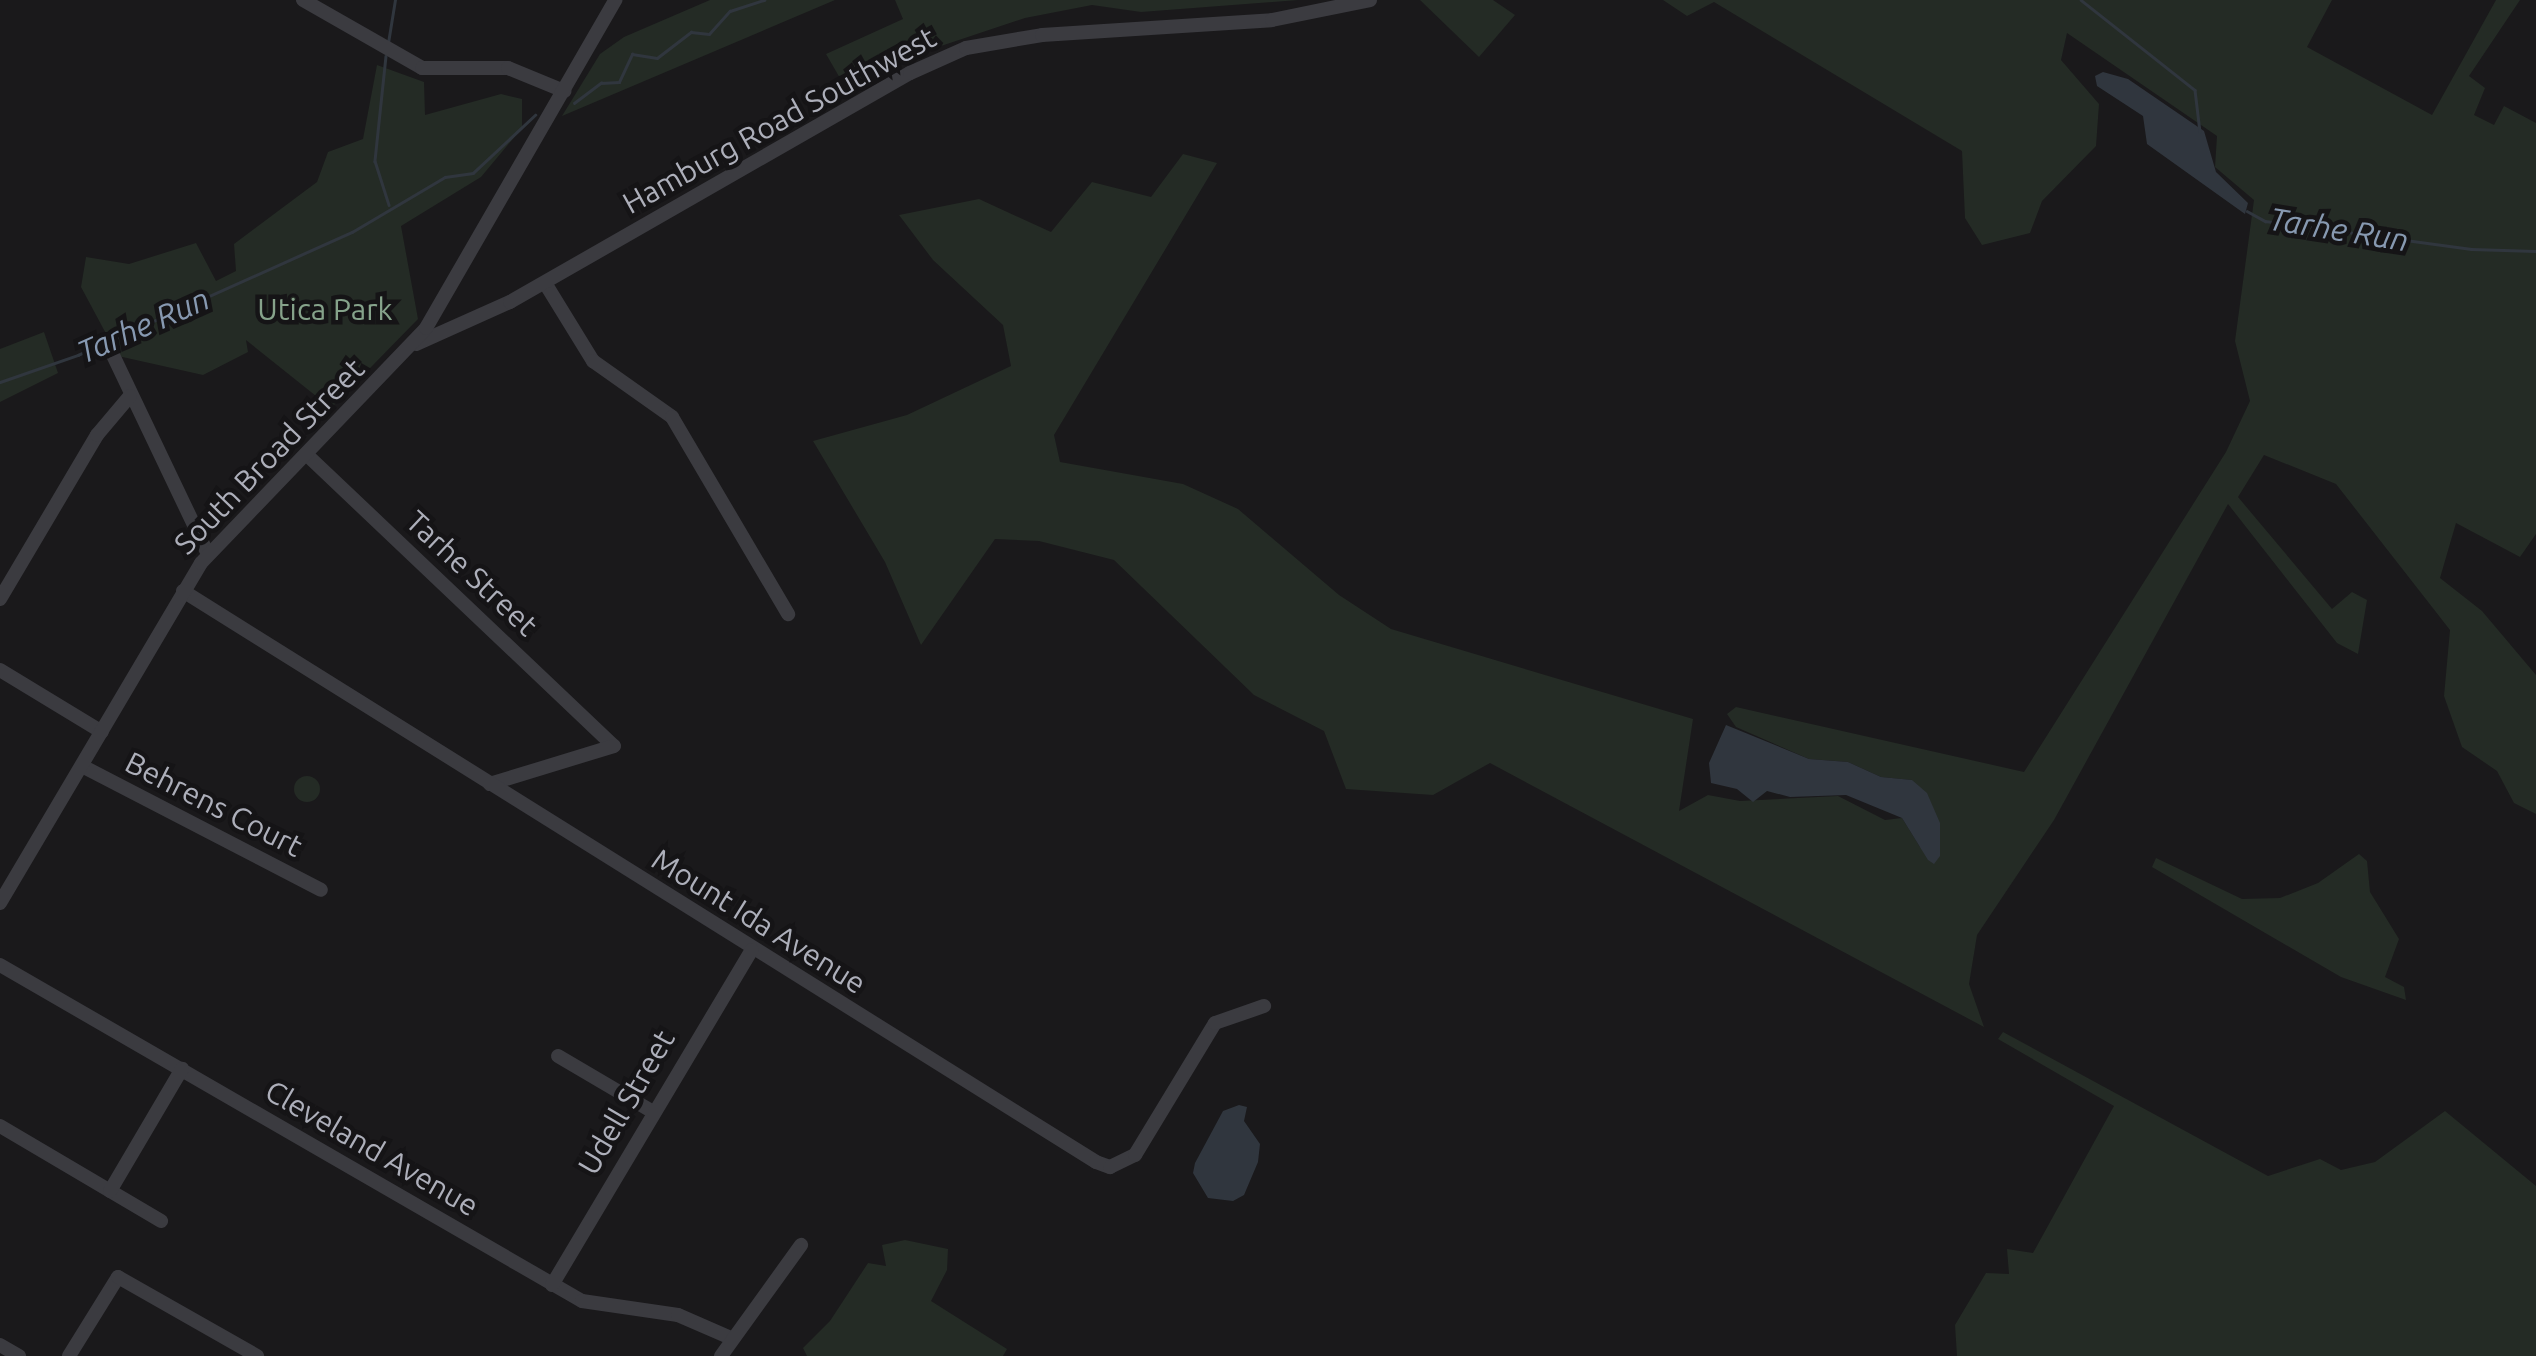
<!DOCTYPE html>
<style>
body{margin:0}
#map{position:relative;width:2536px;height:1356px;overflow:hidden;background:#1a191b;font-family:Ubuntu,sans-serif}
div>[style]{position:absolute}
.green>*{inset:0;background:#242b25}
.round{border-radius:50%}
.water>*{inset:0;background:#30363e}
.stream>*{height:2.5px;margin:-1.25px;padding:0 1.25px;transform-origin:1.25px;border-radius:1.25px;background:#30363e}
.minor>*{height:14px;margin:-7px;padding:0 7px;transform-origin:7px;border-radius:7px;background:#3b3b40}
span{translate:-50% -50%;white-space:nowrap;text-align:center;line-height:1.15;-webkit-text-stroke:9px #151416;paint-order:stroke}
.street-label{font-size:30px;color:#adafba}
.park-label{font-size:30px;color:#86a38b}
.water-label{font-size:32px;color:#8799b1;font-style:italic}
</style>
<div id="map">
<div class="green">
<i style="clip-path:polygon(710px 0,835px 0,562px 116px,600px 54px,624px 37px)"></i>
<i style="clip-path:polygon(895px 0,1298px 0,1141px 12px,1092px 5px,1025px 18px,920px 53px,848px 92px,826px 54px,903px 19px)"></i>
<i style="clip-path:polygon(1420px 0,1493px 0,1515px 15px,1479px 57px)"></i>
<i style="clip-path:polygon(1663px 0,2332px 0,2307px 47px,2432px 115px,2496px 0,2520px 0,2469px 76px,2485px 88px,2474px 115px,2494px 125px,2504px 106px,2536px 123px,2536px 534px,2520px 557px,2456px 523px,2440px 578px,2482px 611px,2536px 675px,2536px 814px,2514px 803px,2497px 771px,2462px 747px,2444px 696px,2450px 630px,2336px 484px,2264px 455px,2238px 497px,2332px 609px,2352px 592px,2367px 600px,2358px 654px,2337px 643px,2228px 504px,2054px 820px,1977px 935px,1969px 984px,1984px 1027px,1490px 763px,1433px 795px,1346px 789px,1324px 731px,1254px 695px,1114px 560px,1039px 541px,995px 539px,921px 645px,885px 562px,813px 441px,907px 415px,1011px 366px,1003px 325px,933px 260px,899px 215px,979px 199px,1051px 232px,1092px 182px,1151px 197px,1183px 154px,1217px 163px,1054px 435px,1060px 462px,1183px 484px,1238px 509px,1339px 595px,1391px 629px,1693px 719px,1679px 811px,1708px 795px,1740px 801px,1838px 796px,1885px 820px,1902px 818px,1920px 847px,1912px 780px,1881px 777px,1848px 762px,1809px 759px,1736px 727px,1727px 714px,1736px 707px,2024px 772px,2226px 452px,2250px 401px,2235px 341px,2254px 200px,2215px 167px,2217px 136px,2067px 33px,2061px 60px,2099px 104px,2096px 146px,2042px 201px,2030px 233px,1982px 245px,1965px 218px,1962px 151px,1714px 2px,1687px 16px)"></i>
<i style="clip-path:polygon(377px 65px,424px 82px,425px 115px,501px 94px,522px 99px,522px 128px,481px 177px,401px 226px,418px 319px,331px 408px,246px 340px,248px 352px,203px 375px,118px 356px,81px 287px,86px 257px,129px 264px,196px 243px,216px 281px,236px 271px,234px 244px,317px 182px,328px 152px,363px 139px)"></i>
<i style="clip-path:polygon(44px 332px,58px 373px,0 402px,0 349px)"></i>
<i class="round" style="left:294px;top:776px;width:26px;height:26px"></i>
<i style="clip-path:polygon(2359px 854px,2367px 861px,2370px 892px,2399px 939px,2385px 977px,2404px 987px,2406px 1000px,2341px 977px,2152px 867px,2156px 858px,2242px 899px,2280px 898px,2318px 883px)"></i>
<i style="clip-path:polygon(2003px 1032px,2268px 1176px,2320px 1159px,2341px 1170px,2375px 1162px,2445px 1111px,2536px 1186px,2536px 1356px,1957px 1356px,1955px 1325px,1986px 1273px,2009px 1274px,2007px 1249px,2033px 1253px,2114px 1106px,1998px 1039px)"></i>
<i style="clip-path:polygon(905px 1240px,948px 1249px,947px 1270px,931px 1301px,1007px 1349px,1003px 1356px,807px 1356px,803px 1348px,830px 1321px,868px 1263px,886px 1266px,882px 1245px)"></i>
</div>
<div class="water">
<i style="clip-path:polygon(2103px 72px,2128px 79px,2204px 131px,2216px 172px,2248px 203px,2245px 214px,2147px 144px,2143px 116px,2097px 86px,2095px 76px)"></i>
<i style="clip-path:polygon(1726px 725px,1809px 759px,1848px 762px,1881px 777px,1912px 780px,1927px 793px,1940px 823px,1940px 856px,1934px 864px,1928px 860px,1902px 818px,1846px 795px,1790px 797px,1767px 791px,1753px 802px,1737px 789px,1711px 783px,1709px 763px)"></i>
<i style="clip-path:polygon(1239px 1105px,1247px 1107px,1244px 1121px,1260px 1144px,1258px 1162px,1244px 1195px,1233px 1201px,1208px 1198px,1193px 1173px,1195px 1163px,1223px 1111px)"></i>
</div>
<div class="stream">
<i style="left:2081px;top:0;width:145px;rotate:38.3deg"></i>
<i style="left:2195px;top:90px;width:42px;rotate:83.2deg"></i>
<i style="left:388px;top:43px;width:44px;rotate:-80.8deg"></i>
<i style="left:386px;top:56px;width:106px;rotate:96deg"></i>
<i style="left:375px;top:161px;width:46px;rotate:72.3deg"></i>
<i style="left:574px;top:103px;width:34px;rotate:-37deg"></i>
<i style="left:601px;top:83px;width:18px;rotate:-3deg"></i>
<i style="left:619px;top:82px;width:31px;rotate:-65deg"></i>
<i style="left:632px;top:54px;width:25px;rotate:9deg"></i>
<i style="left:657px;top:58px;width:43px;rotate:-37.4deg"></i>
<i style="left:691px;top:32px;width:18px;rotate:6deg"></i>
<i style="left:709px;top:34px;width:31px;rotate:-48deg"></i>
<i style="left:730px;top:11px;width:36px;rotate:-18deg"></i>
<i style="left:2247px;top:211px;width:21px;rotate:29deg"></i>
<i style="left:2265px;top:221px;width:208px;rotate:7.7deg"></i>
<i style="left:2471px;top:249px;width:65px;rotate:1.8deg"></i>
<i style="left:0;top:382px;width:83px;rotate:-19.1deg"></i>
<i style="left:78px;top:355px;width:300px;rotate:-24.2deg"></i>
<i style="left:352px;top:232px;width:108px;rotate:-30.6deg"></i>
<i style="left:445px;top:177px;width:28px;rotate:-8deg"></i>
<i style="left:473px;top:173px;width:85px;rotate:-43.1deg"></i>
</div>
<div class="minor">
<i style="left:303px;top:0;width:137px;rotate:29.7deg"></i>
<i style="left:422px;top:68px;width:86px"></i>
<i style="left:508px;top:68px;width:61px;rotate:22.3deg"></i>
<i style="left:545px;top:283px;width:92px;rotate:58.4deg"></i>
<i style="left:593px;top:361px;width:97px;rotate:35.3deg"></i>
<i style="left:672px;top:417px;width:229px;rotate:59.5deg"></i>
<i style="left:416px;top:344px;width:103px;rotate:-24.1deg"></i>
<i style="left:510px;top:302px;width:461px;rotate:-29.8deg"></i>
<i style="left:910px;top:73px;width:61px;rotate:-24.1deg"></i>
<i style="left:966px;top:48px;width:77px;rotate:-9.7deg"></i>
<i style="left:1042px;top:35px;width:230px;rotate:-3.7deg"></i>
<i style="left:1272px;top:20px;width:100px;rotate:-11.5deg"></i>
<i style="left:111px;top:351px;width:225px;rotate:64.5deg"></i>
<i style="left:306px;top:454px;width:424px;rotate:43.5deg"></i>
<i style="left:614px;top:746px;width:130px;rotate:163deg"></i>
<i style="left:183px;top:591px;width:1077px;rotate:32.02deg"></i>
<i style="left:1096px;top:1162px;width:15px;rotate:20deg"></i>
<i style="left:1110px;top:1167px;width:28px;rotate:-26deg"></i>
<i style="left:1135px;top:1155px;width:154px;rotate:-58.8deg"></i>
<i style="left:1215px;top:1023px;width:52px;rotate:-19.1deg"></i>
<i style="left:0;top:599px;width:191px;rotate:-59.4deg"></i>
<i style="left:97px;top:435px;width:51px;rotate:-49.8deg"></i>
<i style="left:0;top:670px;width:119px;rotate:31.3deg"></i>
<i style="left:82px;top:766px;width:269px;rotate:27.4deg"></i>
<i style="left:0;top:903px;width:395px;rotate:-59.4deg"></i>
<i style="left:201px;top:563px;width:325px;rotate:-46.2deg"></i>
<i style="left:426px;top:328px;width:379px;rotate:-60deg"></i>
<i style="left:0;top:965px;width:672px;rotate:30deg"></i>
<i style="left:582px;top:1301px;width:97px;rotate:8.3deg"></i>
<i style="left:678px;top:1315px;width:58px;rotate:23.5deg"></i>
<i style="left:558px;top:1056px;width:110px;rotate:30.5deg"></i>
<i style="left:0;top:1126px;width:187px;rotate:30.5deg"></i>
<i style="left:110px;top:1191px;width:142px;rotate:-59.5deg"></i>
<i style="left:552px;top:1285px;width:390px;rotate:-59.2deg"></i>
<i style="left:0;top:1345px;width:22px;rotate:30deg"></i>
<i style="left:69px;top:1356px;width:93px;rotate:-58.2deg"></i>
<i style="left:118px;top:1277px;width:160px;rotate:29.6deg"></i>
<i style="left:721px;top:1356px;width:137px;rotate:-54.2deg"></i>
</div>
<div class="street-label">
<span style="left:779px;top:120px;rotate:-29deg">Hamburg Road Southwest</span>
<span style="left:269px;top:456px;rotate:-46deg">South Broad Street</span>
<span style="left:472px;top:573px;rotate:43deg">Tarhe Street</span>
<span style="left:214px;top:804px;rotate:27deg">Behrens Court</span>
<span style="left:759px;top:921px;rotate:32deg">Mount Ida Avenue</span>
<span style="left:626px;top:1102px;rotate:-60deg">Udell Street</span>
<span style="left:372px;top:1148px;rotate:30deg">Cleveland Avenue</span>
</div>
<div class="park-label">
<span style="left:325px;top:309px">Utica Park</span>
</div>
<div class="water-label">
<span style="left:2339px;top:229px;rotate:9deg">Tarhe Run</span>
<span style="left:143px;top:325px;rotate:-24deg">Tarhe Run</span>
</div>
</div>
